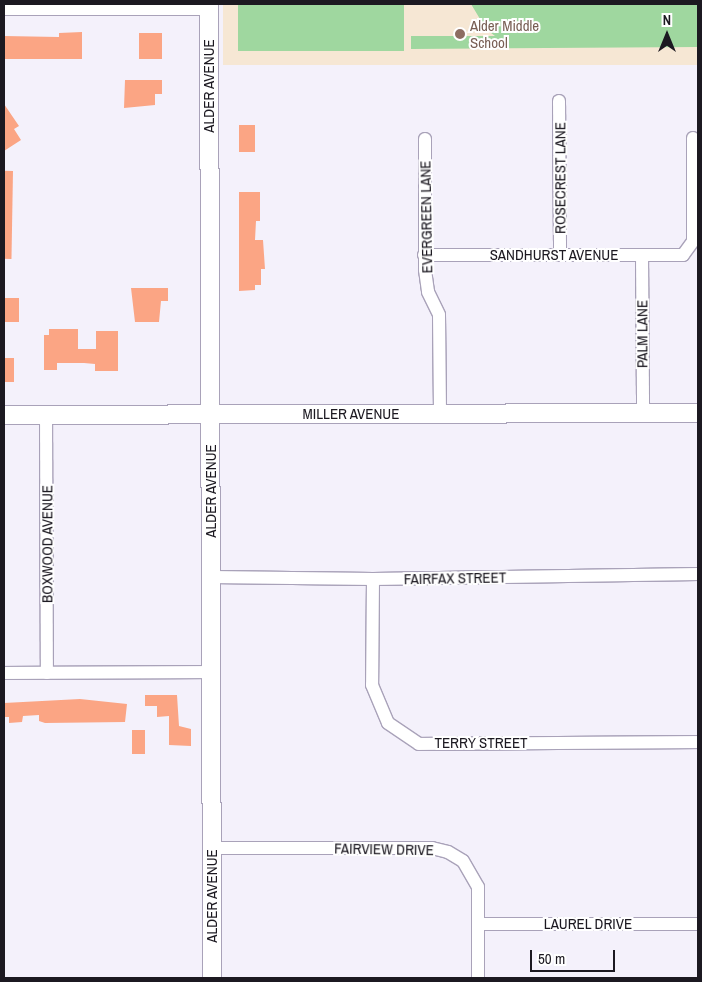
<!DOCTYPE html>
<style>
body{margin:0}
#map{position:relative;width:702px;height:982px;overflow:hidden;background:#f4f1fb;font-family:"Archivo Narrow",sans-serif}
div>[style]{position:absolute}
.education>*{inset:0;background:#f6e7d4;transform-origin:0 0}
.green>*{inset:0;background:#9fd79f;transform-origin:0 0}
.building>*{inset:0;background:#fba584;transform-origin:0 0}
.roads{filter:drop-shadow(1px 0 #a9a2b9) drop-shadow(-1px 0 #a9a2b9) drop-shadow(0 1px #a9a2b9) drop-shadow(0 -1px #a9a2b9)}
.street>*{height:12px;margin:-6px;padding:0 6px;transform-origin:6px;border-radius:6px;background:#fff}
.secondary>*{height:18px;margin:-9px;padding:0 9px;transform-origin:9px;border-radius:9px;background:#fff}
.dots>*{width:14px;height:14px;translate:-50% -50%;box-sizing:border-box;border:2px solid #fff;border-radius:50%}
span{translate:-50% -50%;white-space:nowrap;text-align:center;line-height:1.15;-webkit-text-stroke:4px #fff;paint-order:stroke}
.education-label{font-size:15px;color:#785e54}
.left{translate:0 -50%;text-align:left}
.street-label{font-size:15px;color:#1c1921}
.frame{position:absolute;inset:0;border:5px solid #1c1921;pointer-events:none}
.north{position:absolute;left:642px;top:10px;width:50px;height:50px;-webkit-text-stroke:4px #fff;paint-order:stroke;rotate:0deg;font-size:14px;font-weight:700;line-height:20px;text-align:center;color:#1c1921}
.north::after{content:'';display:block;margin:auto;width:18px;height:22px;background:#1c1921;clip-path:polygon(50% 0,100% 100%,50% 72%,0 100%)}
.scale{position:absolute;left:530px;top:950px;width:85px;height:22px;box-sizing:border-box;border:2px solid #1c1921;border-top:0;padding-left:6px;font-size:15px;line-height:18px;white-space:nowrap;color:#1c1921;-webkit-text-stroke:4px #fff;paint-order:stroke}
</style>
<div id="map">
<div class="education">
<i style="left:223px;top:4px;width:475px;height:61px"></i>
</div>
<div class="green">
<i style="left:238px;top:4px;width:166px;height:47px"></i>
<i style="clip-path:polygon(471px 4px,698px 4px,698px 47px,411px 49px,411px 36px,495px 36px,486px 29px)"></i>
</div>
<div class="building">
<i style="clip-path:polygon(82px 32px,82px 59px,4px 59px,4px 36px,59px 37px,59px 33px)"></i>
<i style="left:139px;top:33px;width:23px;height:26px"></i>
<i style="clip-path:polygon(125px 80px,162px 80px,162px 94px,155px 94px,155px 105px,124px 108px)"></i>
<i style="clip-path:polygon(4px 104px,19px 126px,14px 129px,21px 140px,4px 151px)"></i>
<i style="left:239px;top:125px;width:16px;height:27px"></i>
<i style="left:13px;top:171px;width:88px;height:9px;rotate:91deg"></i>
<i style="clip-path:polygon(239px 192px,260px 192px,260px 221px,256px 221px,255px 240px,263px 240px,265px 269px,261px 269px,261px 285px,255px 285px,255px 290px,239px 291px)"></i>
<i style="clip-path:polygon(131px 288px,168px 288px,168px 301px,161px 301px,159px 322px,135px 322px)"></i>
<i style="left:4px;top:298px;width:15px;height:24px"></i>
<i style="clip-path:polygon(49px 329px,78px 329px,78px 349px,96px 349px,96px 331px,118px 331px,118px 371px,95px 371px,95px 364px,84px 363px,57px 363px,57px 370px,44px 370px,44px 335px,49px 335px)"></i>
<i style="left:4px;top:358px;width:10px;height:24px"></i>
<i style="clip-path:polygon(145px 695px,177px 695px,179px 726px,191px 729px,191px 746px,169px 745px,169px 716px,157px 717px,157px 706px,145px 706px)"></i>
<i style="clip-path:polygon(80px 699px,127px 704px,125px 722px,45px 723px,39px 721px,39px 715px,23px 716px,22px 722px,9px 723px,9px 717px,4px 717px,4px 703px)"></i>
<i style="left:145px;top:730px;width:24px;height:13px;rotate:90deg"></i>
</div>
<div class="roads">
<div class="street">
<i style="left:4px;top:9px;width:205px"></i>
<i style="left:559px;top:101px;width:154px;rotate:89.6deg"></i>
<i style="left:425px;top:139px;width:131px;rotate:90deg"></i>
<i style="left:425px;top:270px;width:22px;rotate:82deg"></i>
<i style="left:428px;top:292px;width:25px;rotate:64deg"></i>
<i style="left:439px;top:315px;width:98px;rotate:89.4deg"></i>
<i style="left:424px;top:255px;width:259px"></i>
<i style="left:683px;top:255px;width:17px;rotate:-54deg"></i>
<i style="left:693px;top:241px;width:103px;rotate:-90deg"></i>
<i style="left:642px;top:255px;width:158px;rotate:89.6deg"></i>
<i style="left:46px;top:415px;width:258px;rotate:89.8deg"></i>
<i style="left:211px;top:577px;width:162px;rotate:0.7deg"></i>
<i style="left:373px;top:579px;width:325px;rotate:-0.9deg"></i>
<i style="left:373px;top:579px;width:106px;rotate:90.5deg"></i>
<i style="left:372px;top:685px;width:41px;rotate:67.2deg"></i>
<i style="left:388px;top:723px;width:37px;rotate:34deg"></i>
<i style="left:419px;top:744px;width:279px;rotate:-0.4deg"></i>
<i style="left:4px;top:673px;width:207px;rotate:-0.3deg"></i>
<i style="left:212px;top:848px;width:220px"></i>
<i style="left:432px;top:848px;width:16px;rotate:14deg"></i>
<i style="left:448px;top:852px;width:17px;rotate:31deg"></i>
<i style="left:463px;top:861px;width:30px;rotate:60deg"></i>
<i style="left:478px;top:887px;width:91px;rotate:90deg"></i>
<i style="left:478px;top:924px;width:220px"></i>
</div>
<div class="secondary">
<i style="left:209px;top:4px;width:974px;rotate:89.82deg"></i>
<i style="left:4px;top:415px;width:694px;rotate:-0.17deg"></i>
</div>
</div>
<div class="dots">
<i style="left:460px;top:34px;background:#8d6e63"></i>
</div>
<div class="education-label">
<span class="left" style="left:470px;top:34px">Alder Middle<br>School</span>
</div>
<div class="street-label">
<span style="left:209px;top:86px;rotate:-90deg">ALDER AVENUE</span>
<span style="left:560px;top:178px;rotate:-90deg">ROSECREST LANE</span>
<span style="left:426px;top:217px;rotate:-91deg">EVERGREEN LANE</span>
<span style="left:554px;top:255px">SANDHURST AVENUE</span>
<span style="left:642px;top:334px;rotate:-90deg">PALM LANE</span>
<span style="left:351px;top:414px">MILLER AVENUE</span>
<span style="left:211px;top:491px;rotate:-90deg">ALDER AVENUE</span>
<span style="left:47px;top:544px;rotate:-90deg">BOXWOOD AVENUE</span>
<span style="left:455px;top:578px;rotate:-1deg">FAIRFAX STREET</span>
<span style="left:481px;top:743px">TERRY STREET</span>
<span style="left:384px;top:849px;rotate:1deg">FAIRVIEW DRIVE</span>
<span style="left:212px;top:896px;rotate:-90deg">ALDER AVENUE</span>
<span style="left:588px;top:924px">LAUREL DRIVE</span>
</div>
<div class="frame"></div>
<div class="north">N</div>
<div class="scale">50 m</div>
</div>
